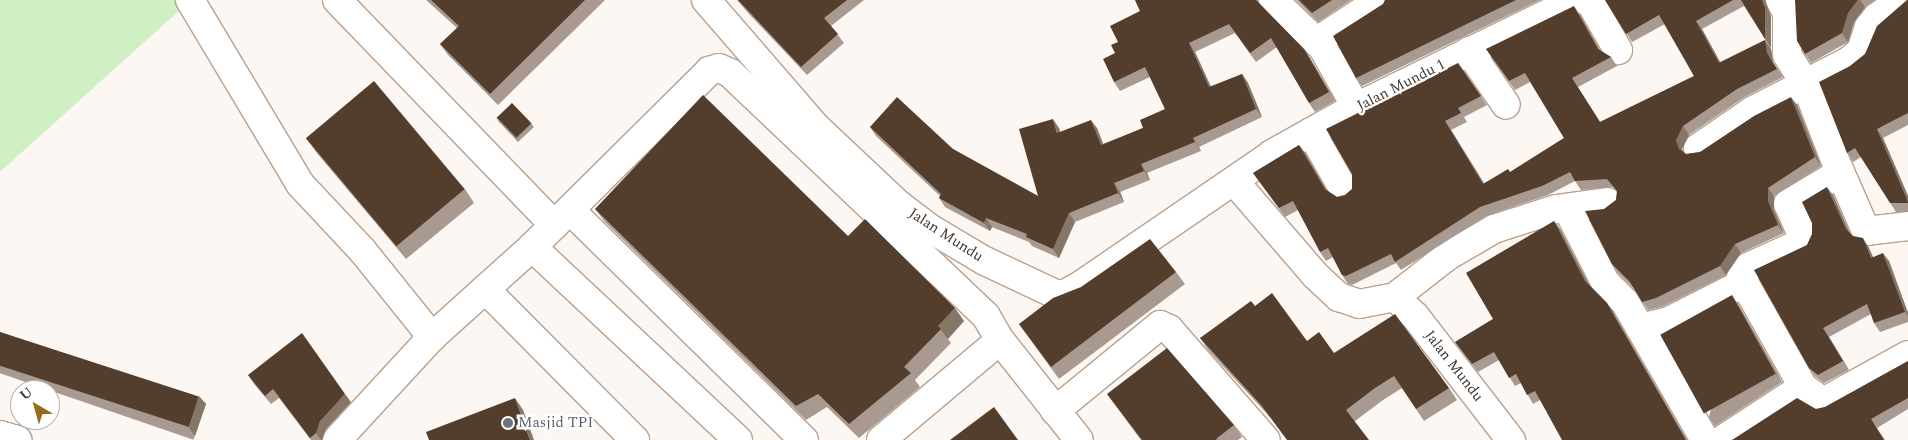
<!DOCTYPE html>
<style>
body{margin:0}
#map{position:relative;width:1908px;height:440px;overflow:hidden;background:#fdf7f3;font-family:Spectral,serif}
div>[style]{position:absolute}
.green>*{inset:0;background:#d0f0c3}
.roads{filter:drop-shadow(1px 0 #baa18d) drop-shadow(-1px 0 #baa18d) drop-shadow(0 1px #baa18d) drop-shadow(0 -1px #baa18d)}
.minor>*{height:28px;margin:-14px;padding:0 14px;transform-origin:14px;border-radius:14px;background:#fff}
.wall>*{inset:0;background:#a89a90;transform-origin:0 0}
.shaded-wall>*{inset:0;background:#867668}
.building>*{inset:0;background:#533e2d;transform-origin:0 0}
.dots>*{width:14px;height:14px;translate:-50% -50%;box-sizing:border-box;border:2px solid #fff;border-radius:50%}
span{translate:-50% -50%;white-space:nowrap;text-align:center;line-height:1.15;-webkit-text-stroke:5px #fff;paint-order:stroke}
.street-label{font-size:15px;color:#443931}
.worship-label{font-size:15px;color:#5b616d}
.left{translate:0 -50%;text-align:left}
.north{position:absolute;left:10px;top:380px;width:50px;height:50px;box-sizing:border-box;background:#fff;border:1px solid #b4b0ad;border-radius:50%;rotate:322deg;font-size:14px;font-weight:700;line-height:20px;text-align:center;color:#443931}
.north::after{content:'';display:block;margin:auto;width:18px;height:22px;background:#986c1a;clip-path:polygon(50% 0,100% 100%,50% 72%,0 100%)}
</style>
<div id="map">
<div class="green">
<i style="clip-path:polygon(0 0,191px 0,0 172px)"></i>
</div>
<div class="roads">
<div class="minor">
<i style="left:190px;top:0;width:214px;rotate:59.1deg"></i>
<i style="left:300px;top:184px;width:91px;rotate:46.8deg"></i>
<i style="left:362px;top:250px;width:112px;rotate:51.2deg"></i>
<i style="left:337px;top:0;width:313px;rotate:46deg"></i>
<i style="left:706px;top:0;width:169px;rotate:49.1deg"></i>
<i style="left:817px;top:128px;width:112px;rotate:43.2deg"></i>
<i style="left:899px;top:205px;width:40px;rotate:37deg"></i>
<i style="left:931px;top:229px;width:63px;rotate:30.7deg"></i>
<i style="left:985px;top:261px;width:77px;rotate:25.2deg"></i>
<i style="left:1055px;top:294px;width:10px"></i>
<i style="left:1065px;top:294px;width:18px;rotate:-29deg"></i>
<i style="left:1081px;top:285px;width:232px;rotate:-34.4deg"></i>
<i style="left:1272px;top:154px;width:96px;rotate:-29.2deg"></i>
<i style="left:1356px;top:107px;width:244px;rotate:-26deg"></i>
<i style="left:1273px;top:0;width:69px;rotate:43.8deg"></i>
<i style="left:1323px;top:48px;width:68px;rotate:60.8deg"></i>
<i style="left:1589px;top:0;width:58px;rotate:59.9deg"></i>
<i style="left:1317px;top:41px;width:75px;rotate:-33.1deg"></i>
<i style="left:1469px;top:51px;width:65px;rotate:55.6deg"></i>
<i style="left:1311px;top:132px;width:67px;rotate:60.4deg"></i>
<i style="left:1698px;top:148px;width:65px;rotate:-34.4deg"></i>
<i style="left:1752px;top:111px;width:109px;rotate:-27.3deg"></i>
<i style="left:1849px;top:61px;width:16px;rotate:-40deg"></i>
<i style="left:1861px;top:51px;width:25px;rotate:-72deg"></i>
<i style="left:1869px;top:27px;width:13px;rotate:-51deg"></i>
<i style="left:1877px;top:17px;width:29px;rotate:-35deg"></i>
<i style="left:1838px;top:167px;width:70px;rotate:66.4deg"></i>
<i style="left:1866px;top:231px;width:42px;rotate:-6.8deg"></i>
<i style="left:1234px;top:181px;width:124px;rotate:49.2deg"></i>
<i style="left:1315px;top:275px;width:33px;rotate:43deg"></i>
<i style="left:1339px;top:297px;width:21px;rotate:19deg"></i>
<i style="left:1359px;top:304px;width:37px;rotate:-11deg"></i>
<i style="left:1395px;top:297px;width:65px;rotate:-38.1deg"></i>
<i style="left:1446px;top:257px;width:56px;rotate:-30.3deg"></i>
<i style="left:1494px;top:229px;width:65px;rotate:-17.9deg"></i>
<i style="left:1556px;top:209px;width:52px;rotate:-7.7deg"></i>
<i style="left:1567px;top:208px;width:83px;rotate:62.8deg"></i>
<i style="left:1605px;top:282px;width:28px;rotate:45deg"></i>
<i style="left:1625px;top:302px;width:160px;rotate:59.9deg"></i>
<i style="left:570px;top:210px;width:328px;rotate:44.5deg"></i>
<i style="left:532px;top:247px;width:282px;rotate:43.1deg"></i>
<i style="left:485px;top:289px;width:213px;rotate:45.2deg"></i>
<i style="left:1395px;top:297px;width:28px;rotate:44deg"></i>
<i style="left:1415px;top:316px;width:157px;rotate:52.3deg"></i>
<i style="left:1640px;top:328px;width:28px;rotate:-13deg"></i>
<i style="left:1667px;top:322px;width:84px;rotate:-26.9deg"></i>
<i style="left:1803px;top:387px;width:25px;rotate:37deg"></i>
<i style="left:1823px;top:402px;width:97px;rotate:-28.9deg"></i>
<i style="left:1055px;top:411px;width:136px;rotate:-39.3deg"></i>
<i style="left:1160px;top:325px;width:10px;rotate:24deg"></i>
<i style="left:1169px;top:329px;width:147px;rotate:48.9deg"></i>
<i style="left:0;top:435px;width:18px;rotate:16deg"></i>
<i style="left:337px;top:440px;width:140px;rotate:-47.3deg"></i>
<i style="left:432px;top:337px;width:135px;rotate:-42deg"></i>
<i style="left:532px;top:247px;width:250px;rotate:-44.8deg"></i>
<i style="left:709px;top:71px;width:10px;rotate:-17deg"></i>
<i style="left:719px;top:68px;width:12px;rotate:24deg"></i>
<i style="left:730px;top:73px;width:353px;rotate:43.5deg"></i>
<i style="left:986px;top:316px;width:28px;rotate:60deg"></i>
<i style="left:1000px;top:340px;width:127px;rotate:51.7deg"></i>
<i style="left:881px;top:440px;width:155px;rotate:-40deg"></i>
<i style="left:1722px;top:440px;width:97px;rotate:-33.2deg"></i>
<i style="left:1803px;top:387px;width:126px;rotate:-119.4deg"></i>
<i style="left:1741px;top:277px;width:12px;rotate:-55deg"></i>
<i style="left:1748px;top:267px;width:58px;rotate:-24.4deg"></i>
<i style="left:1801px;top:243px;width:6px;rotate:-72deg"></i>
<i style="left:1803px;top:237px;width:36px;rotate:-114deg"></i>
<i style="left:1788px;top:204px;width:52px;rotate:-31deg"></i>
<i style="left:1833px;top:177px;width:9px;rotate:-49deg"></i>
<i style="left:1839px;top:170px;width:91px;rotate:-111.2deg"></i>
<i style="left:1806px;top:85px;width:36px;rotate:-122deg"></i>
<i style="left:1787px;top:54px;width:41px;rotate:-90deg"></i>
<i style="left:1787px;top:13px;width:15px;rotate:-118deg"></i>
</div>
</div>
<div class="wall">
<i style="clip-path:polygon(426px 0,605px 0,498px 105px,448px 55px,440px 44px,457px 28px)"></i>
<i style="clip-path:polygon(737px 0,864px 0,831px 26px,844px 43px,807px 75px,749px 14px)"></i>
<i style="clip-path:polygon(1135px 0,1258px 0,1258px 2px,1304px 49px,1310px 58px,1335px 101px,1315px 112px,1309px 103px,1277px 47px,1256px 62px,1235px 33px,1195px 52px,1211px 87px,1242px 74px,1248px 83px,1262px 117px,1199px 147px,1201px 151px,1147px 173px,1150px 180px,1120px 192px,1124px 202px,1075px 222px,1059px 258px,1032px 246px,1029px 242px,992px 227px,990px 231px,945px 207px,939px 198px,940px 196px,876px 136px,870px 127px,953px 149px,1038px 196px,1059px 128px,1060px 132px,1097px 128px,1103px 144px,1143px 128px,1165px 109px,1150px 77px,1120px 91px,1114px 82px,1115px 53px,1118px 42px,1140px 11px)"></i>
<i style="clip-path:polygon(1296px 0,1351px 0,1318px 22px)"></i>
<i style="clip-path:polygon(1385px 0,1540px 0,1362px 86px,1356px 78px)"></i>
<i style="clip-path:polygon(1605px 0,1765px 0,1771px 17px,1771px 48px,1744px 6px,1702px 29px,1720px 62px,1765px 40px,1771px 49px,1773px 62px,1783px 77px,1743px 98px,1689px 135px,1682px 149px,1684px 152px,1686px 154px,1700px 152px,1797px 105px,1821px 166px,1774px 196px,1774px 210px,1784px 233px,1741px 253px,1726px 275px,1662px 307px,1648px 310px,1634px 289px,1618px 273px,1612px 264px,1604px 209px,1616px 200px,1617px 192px,1613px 187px,1581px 190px,1575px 181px,1548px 195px,1486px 216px,1401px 270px,1396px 263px,1352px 285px,1348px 284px,1342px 275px,1333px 257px,1326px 261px,1320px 252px,1298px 210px,1285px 217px,1253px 173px,1299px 145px,1305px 153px,1326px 190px,1337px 197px,1345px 195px,1352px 189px,1458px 63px,1487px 105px,1464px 117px,1467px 122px,1451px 130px,1484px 183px,1510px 172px,1564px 138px,1530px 82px,1515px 90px,1486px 49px,1580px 15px,1600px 50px,1611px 57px,1617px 66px,1578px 87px,1600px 122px,1694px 76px,1665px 24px,1632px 42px)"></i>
<i style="clip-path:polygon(1795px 0,1875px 0,1865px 7px,1854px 22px,1848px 42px,1811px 63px,1805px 54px)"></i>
<i style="clip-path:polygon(1908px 0,1908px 125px,1883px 138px,1908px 196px,1908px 212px,1896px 212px,1861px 157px,1853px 162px,1847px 153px,1850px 66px,1865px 54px)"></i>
<i style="clip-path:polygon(496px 117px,531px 123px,534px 127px,518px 142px,499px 122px)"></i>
<i style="clip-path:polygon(307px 139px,465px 189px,474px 203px,406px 259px,316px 152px)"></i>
<i style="clip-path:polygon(1833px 195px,1850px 234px,1868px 246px,1873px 257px,1889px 261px,1908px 313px,1908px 322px,1880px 332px,1874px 323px,1871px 314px,1829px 337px,1849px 370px,1824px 383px,1815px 376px,1809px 368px,1807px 245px,1812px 234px)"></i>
<i style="clip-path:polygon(595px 209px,848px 236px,964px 321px,948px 339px,951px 343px,915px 380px,920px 387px,859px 438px,827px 407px,806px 420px,605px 222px)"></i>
<i style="clip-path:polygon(1554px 221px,1560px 229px,1589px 284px,1607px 303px,1613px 312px,1540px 400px,1533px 404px,1521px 383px,1515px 386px,1499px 360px,1478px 372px,1455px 342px,1493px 319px)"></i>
<i style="clip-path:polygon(1176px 272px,1185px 284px,1059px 379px,1019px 324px)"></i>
<i style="clip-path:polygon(1738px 304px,1782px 382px,1715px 426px,1709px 417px)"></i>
<i style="clip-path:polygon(1255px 306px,1307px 341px,1334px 353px,1449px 388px,1457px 400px,1424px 421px,1402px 388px,1383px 400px,1355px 421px,1270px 417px,1208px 350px,1200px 338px)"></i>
<i style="left:0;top:332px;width:218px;height:39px;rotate:19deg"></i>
<i style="clip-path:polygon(1908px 361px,1908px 409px,1877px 428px,1885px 440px,1732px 440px,1816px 409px,1825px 407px)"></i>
<i style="clip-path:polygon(248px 375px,351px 402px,326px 429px,322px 440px,311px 440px,279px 398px,271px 404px,254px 384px)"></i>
<i style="clip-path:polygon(1107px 394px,1234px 425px,1242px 437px,1238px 440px,1141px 440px)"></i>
</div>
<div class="shaded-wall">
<i style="clip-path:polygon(1762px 0,1765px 0,1771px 17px,1771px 48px,1765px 39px)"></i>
<i style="clip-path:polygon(1858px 0,1860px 0,1865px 7px,1854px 22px,1848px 42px,1842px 33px,1848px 13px)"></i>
<i style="clip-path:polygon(1574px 6px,1580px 15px,1604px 58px,1598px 49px)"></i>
<i style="clip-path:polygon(1696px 21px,1702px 29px,1725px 71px,1719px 63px)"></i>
<i style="clip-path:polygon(1765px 40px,1771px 49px,1773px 62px,1783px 77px,1767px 53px)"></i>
<i style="clip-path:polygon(1189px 43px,1195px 52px,1215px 96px,1209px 87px)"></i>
<i style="clip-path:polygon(1304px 49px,1310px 58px,1335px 101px,1329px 92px)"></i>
<i style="clip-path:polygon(1242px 74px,1248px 83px,1262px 117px,1256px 109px)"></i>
<i style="clip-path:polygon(1791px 97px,1797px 105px,1821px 166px,1815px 157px)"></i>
<i style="clip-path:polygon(1053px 119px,1059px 128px,1063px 142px,1057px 133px)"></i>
<i style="clip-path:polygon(1091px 120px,1097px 128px,1107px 154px,1101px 145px)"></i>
<i style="clip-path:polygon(1445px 121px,1451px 130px,1489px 192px,1483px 184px)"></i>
<i style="clip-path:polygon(1683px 126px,1689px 135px,1682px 149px,1685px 157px,1679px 149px,1676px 140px)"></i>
<i style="clip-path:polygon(1877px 129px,1883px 138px,1908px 196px,1908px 202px)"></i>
<i style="clip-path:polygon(1193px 138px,1199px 147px,1201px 151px,1195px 142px)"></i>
<i style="clip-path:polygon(1299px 145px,1305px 153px,1331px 198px,1325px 189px)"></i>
<i style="clip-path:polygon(1141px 164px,1147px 173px,1150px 180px,1144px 171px)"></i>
<i style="clip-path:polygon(1114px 183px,1120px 192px,1124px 202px,1118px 193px)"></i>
<i style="clip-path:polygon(1827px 187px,1833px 195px,1852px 238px,1846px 229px)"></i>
<i style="clip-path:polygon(1768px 188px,1774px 196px,1774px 210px,1784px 233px,1778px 225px,1768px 201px)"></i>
<i style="clip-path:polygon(1069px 213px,1075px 222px,1059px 258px,1053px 249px)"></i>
<i style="clip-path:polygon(986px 218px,992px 227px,990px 231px,984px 223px)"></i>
<i style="clip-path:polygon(1554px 221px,1560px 229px,1591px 289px,1585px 281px)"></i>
<i style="clip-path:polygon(1863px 238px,1868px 246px,1877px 266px,1871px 258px)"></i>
<i style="clip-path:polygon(1735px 244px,1741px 253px,1726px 275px,1720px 266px)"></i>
<i style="clip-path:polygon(1883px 253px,1889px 261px,1908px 313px,1908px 316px,1905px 312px)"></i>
<i style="clip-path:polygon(1732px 295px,1738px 304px,1782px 382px,1776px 373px)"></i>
<i style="clip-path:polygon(1607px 303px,1613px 312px,1687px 440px,1686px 440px)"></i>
<i style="clip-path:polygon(955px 308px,964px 321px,948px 339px,938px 326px)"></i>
<i style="clip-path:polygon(1823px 328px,1829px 337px,1849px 370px,1843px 361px)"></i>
<i style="clip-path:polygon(345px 394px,351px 402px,326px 429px,322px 440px,321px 440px,316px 433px,320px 421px)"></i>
<i style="clip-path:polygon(199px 396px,206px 404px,195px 436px,189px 428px)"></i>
<i style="clip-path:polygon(515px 398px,523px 410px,534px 440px,530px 440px)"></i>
</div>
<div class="building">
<i style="clip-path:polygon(431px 0,585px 0,490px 94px,440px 44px,459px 26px)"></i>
<i style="clip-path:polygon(738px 0,847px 0,824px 18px,838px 34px,801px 67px)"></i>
<i style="clip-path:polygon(1135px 0,1256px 0,1304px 49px,1329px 92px,1309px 103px,1271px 38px,1250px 53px,1229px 24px,1189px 43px,1209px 87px,1242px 74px,1256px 109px,1193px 138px,1195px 142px,1141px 164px,1144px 171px,1114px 183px,1118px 193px,1069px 213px,1053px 249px,1026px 237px,1027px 234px,986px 218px,984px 223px,939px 198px,941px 194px,870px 127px,897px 97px,953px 149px,1038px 196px,1019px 129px,1053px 119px,1057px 133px,1091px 120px,1101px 145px,1143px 128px,1140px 120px,1165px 109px,1145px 67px,1114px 82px,1103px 59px,1115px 53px,1111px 45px,1118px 42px,1110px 26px,1140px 11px)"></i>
<i style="clip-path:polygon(1299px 0,1332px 0,1312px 13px)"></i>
<i style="clip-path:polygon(1385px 0,1516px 0,1356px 78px,1333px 36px,1383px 4px)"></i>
<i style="clip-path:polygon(1605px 0,1733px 0,1696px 21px,1719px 63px,1765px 40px,1767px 53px,1777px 69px,1737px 89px,1683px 126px,1676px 140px,1679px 149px,1686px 154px,1700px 152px,1754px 116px,1791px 97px,1815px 157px,1768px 188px,1768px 201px,1778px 225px,1735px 244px,1720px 266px,1656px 298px,1642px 302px,1630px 282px,1612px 264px,1585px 211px,1604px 209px,1616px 200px,1617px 191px,1607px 179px,1575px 181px,1570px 172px,1542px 186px,1480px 207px,1395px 262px,1391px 254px,1346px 276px,1342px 275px,1328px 248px,1320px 252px,1293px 201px,1279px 208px,1253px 173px,1299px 145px,1325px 189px,1337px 197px,1345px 195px,1352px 189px,1352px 174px,1326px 129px,1458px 63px,1481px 96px,1458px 108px,1461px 113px,1445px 121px,1483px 184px,1508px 169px,1510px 172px,1564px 138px,1525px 73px,1509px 81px,1486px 49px,1574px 6px,1598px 49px,1611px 57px,1572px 78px,1600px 122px,1694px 76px,1659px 15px,1626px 34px)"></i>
<i style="clip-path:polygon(1741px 0,1762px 0,1765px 8px,1765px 39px)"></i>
<i style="clip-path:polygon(1795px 0,1858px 0,1848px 13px,1842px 33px,1805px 54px,1797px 41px)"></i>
<i style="clip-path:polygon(1907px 0,1908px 0,1908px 113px,1877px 129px,1908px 202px,1908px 203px,1890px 203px,1855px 148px,1847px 153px,1819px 82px,1850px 66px,1865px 54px,1877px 26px)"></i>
<i style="left:374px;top:81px;width:141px;height:89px;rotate:50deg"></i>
<i style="clip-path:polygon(703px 95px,848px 236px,865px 219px,955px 308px,938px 326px,941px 329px,904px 367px,911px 373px,849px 424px,818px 394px,796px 406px,595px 209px)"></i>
<i style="left:512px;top:103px;width:28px;height:21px;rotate:46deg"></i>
<i style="clip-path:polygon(1827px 187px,1846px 229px,1853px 236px,1863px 238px,1871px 258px,1883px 253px,1905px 312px,1874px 323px,1867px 304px,1823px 328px,1843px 361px,1818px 375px,1809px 368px,1754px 270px,1807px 245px,1812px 234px,1812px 223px,1802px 202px)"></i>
<i style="clip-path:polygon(1554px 221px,1585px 281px,1607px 303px,1686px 440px,1562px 440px,1535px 391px,1527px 395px,1516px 374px,1509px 378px,1494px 352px,1472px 364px,1455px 342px,1493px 319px,1466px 273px)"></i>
<i style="clip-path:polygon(1150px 239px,1176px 272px,1051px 367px,1019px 324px,1053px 298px,1081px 287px)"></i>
<i style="clip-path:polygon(1272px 293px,1307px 341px,1319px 332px,1334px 353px,1395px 314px,1449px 388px,1416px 409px,1394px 376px,1375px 388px,1346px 410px,1369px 440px,1287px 440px,1261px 405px,1200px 338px,1251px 301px,1255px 306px)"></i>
<i style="left:1732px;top:295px;width:90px;height:82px;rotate:61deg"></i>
<i style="left:0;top:332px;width:209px;height:32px;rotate:18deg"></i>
<i style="clip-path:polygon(302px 333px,345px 394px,320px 421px,316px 433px,310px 438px,273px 389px,265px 396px,248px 375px)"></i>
<i style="clip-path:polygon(1167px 348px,1234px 425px,1216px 439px,1217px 440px,1142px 440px,1107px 394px)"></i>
<i style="clip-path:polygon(1908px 361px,1908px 398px,1871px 419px,1884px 440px,1732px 440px,1797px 398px,1816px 409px,1825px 407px)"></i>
<i style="clip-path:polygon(515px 398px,530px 440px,429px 440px,426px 432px)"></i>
<i style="clip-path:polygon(994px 407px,1018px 440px,950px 440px)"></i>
</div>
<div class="dots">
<i style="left:508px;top:423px;background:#6b7280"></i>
</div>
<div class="street-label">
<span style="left:1401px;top:85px;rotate:-27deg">Jalan Mundu 1</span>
<span style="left:946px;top:235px;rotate:33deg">Jalan Mundu</span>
<span style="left:1454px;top:366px;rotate:52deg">Jalan Mundu</span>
</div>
<div class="worship-label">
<span class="left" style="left:518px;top:423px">Masjid TPI</span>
</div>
<div class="north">U</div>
</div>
